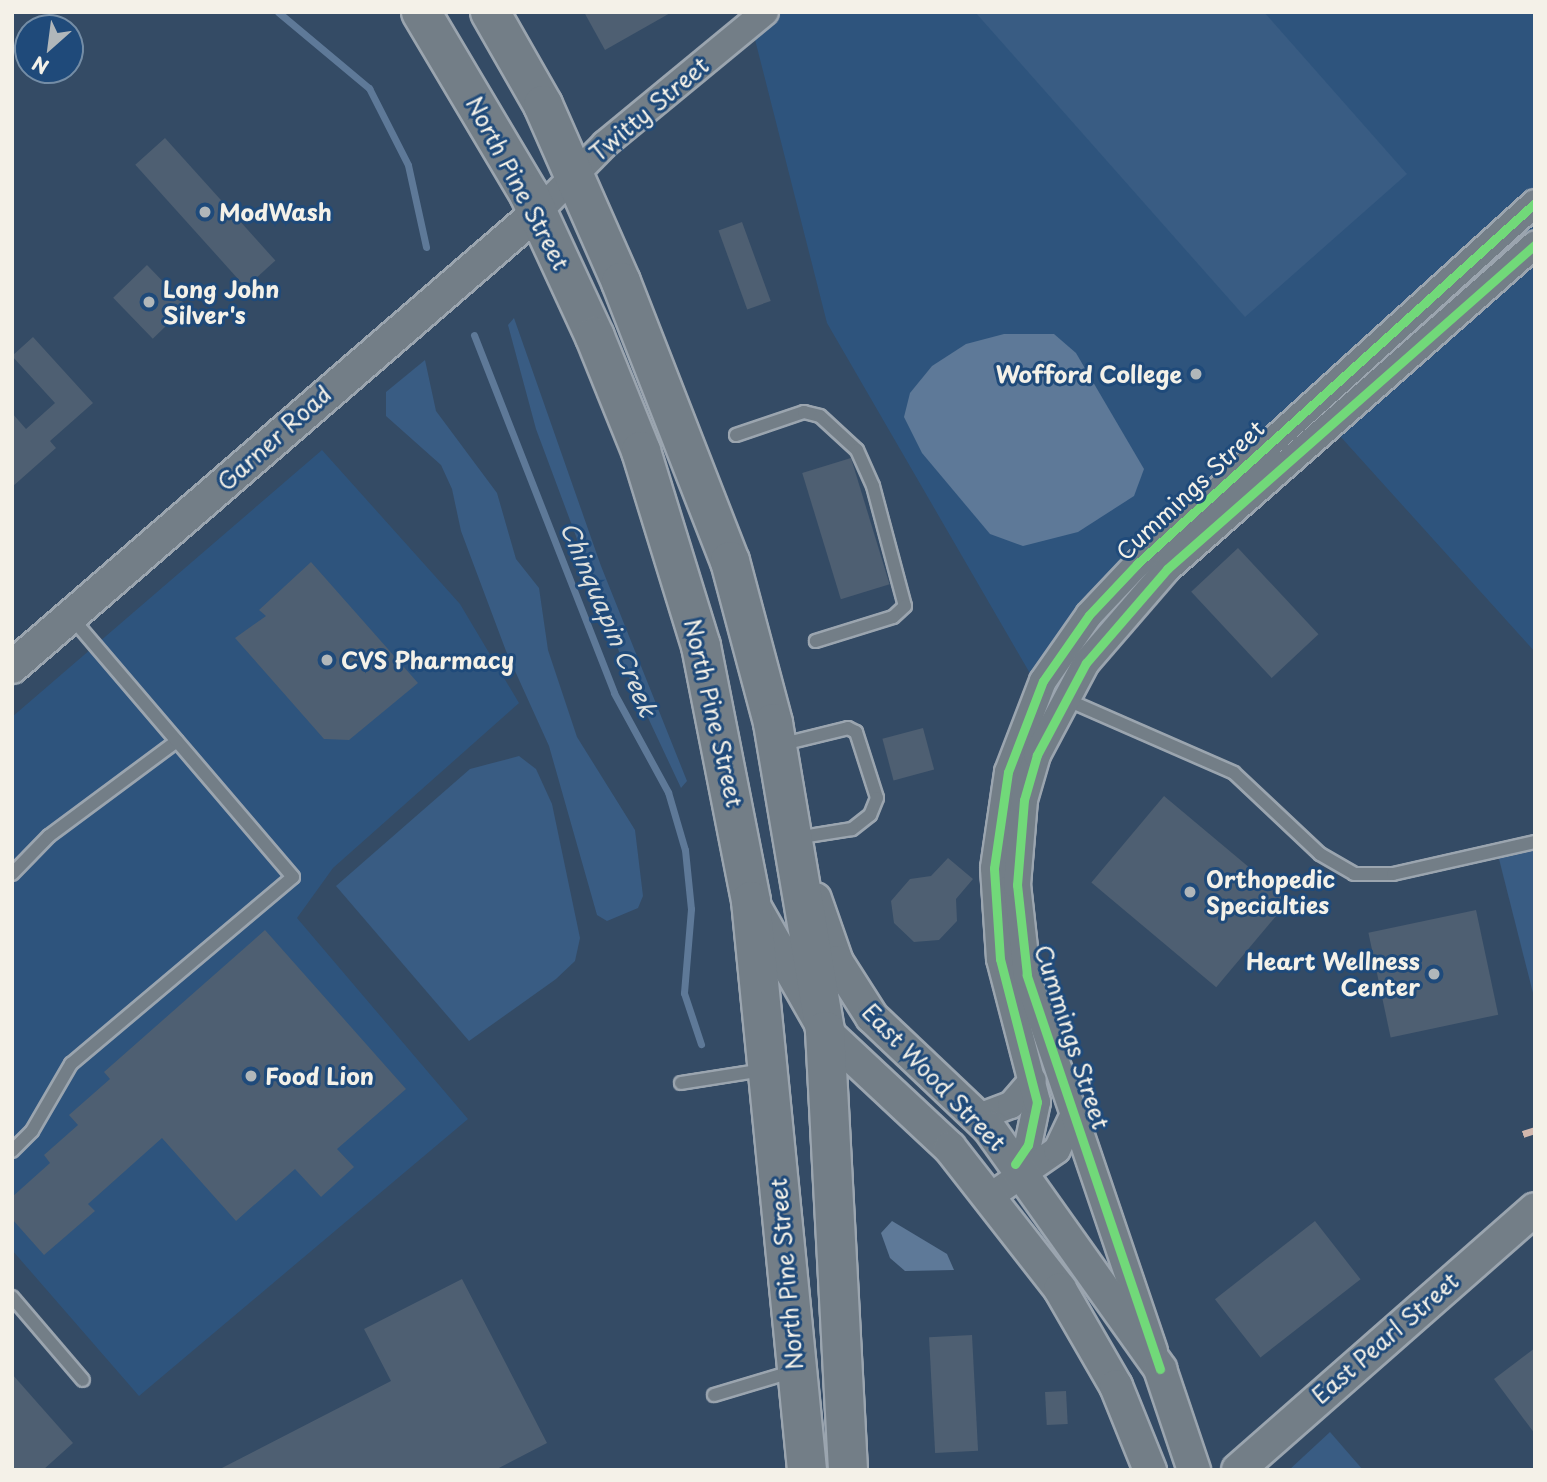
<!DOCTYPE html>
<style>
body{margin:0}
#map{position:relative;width:1547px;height:1482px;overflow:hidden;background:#344b65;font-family:"Playpen Sans",sans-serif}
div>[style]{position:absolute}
.built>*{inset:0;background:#2e547d}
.green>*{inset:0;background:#395c83}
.water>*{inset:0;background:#5e7998}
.stream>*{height:7px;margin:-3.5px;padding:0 3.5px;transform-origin:3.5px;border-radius:3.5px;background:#5e7998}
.building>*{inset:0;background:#4e5f72;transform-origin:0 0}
.roads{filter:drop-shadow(2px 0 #9ba5af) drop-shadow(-2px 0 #9ba5af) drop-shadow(0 2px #9ba5af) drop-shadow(0 -2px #9ba5af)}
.service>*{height:12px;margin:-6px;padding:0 6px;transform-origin:6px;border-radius:6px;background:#737e87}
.minor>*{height:26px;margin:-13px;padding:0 13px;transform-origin:13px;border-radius:13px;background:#737e87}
.tertiary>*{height:32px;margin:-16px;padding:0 16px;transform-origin:16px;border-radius:16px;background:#737e87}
.trunk>*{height:38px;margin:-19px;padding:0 19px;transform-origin:19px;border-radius:19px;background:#737e87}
.quiet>*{height:7px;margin-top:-3.5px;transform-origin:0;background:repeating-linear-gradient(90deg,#d1b7ad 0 14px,transparent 0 21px)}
.cycleway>*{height:9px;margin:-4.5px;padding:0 4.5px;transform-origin:4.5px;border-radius:4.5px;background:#71d979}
.dots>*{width:19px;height:19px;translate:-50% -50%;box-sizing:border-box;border:4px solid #1f4a7a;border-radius:50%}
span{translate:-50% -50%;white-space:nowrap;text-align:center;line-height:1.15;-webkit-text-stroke:6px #1f4a7a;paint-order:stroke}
.street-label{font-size:23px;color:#f4f1e8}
.poi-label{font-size:23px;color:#f4f1e8;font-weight:700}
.left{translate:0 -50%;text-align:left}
.right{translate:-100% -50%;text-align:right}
.water-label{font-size:24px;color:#dee0dd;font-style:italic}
.frame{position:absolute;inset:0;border:14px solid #f4f1e8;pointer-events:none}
.north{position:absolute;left:14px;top:14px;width:70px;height:70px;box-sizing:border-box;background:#1f4a7a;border:2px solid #748da6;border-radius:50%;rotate:208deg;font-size:19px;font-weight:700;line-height:28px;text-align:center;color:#f4f1e8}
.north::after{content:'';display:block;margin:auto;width:24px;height:32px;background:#b1b7ba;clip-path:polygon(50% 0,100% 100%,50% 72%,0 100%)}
</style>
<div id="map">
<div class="built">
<i style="clip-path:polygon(748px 12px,1535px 12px,1535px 652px,1330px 425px,1039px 689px,827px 323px)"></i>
<i style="clip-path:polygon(322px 450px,460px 604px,519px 703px,333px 868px,297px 918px,468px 1119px,139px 1396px,12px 1250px,12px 717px)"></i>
</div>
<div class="green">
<i style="clip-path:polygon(975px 12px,1264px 12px,1407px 174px,1245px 317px)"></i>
<i style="clip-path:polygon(514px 318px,601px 566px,687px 781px,681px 788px,627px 673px,536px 429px,508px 325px)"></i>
<i style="clip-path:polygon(425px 360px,436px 411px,497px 493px,516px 559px,539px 588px,548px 650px,577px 737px,635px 830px,643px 896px,638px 908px,607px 921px,597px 915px,549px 746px,506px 651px,461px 531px,452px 489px,441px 465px,386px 416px,386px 392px)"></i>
<i style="clip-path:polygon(519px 756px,536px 769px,552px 804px,580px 938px,575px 961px,556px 979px,469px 1041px,336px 886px,470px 769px)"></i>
<i style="clip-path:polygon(1535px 841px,1535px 1001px,1497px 851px)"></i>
<i style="clip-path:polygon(1330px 1432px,1363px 1470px,1289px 1470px)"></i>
</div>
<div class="water">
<i style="clip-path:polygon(1004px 334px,1054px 334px,1076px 353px,1144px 469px,1134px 496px,1078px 532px,1023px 546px,990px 534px,922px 453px,904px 417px,910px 393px,932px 366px,966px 344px)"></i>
<i style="clip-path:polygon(892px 1221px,947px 1254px,954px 1270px,905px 1271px,890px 1258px,881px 1233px)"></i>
</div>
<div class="stream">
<i style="left:278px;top:12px;width:119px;rotate:39.9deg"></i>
<i style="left:369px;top:88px;width:86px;rotate:63.1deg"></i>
<i style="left:408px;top:165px;width:84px;rotate:77.6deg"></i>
<i style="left:474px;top:335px;width:384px;rotate:68.6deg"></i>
<i style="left:614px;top:693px;width:113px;rotate:61.4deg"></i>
<i style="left:668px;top:792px;width:60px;rotate:73.7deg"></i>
<i style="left:685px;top:850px;width:59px;rotate:84.2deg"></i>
<i style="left:691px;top:909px;width:84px;rotate:94.8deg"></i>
<i style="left:684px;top:993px;width:54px;rotate:71.6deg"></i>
</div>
<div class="building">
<i style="clip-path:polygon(584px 12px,672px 12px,605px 50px)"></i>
<i style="left:165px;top:138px;width:165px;height:40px;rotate:48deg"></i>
<i style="left:742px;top:222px;width:84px;height:25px;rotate:70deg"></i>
<i style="left:147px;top:265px;width:57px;height:47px;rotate:46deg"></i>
<i style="clip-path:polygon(33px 337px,93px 403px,50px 441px,56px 448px,12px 487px,12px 413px,26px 429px,55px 403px,12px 356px)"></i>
<i style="left:851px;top:458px;width:132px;height:51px;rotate:73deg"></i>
<i style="left:1238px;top:548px;width:118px;height:64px;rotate:47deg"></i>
<i style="clip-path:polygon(311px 562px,418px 683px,349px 740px,324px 739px,235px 638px,266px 616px,259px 610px)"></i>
<i style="left:923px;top:728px;width:43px;height:42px;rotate:75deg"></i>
<i style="left:1164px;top:796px;width:163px;height:113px;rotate:40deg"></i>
<i style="clip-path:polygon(948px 858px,973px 879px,956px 899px,957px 921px,939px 940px,914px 942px,894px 923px,891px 901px,910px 879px,931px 876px)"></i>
<i style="left:1476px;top:910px;width:107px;height:110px;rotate:78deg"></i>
<i style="clip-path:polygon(265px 930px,406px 1089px,337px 1149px,354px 1167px,321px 1197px,295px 1169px,236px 1221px,162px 1138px,88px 1204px,95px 1211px,44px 1255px,12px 1219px,12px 1197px,50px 1163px,44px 1155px,78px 1125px,69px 1115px,110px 1079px,104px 1072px)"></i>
<i style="left:1315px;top:1221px;width:74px;height:127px;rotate:52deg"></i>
<i style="clip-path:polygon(462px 1279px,547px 1443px,495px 1470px,218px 1470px,391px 1381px,364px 1329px)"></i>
<i style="left:972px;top:1335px;width:116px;height:43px;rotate:87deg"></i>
<i style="clip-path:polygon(1535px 1348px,1535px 1434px,1494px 1379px)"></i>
<i style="clip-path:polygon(12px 1374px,73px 1443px,43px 1470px,12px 1470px)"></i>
<i style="left:1066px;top:1391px;width:33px;height:21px;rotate:87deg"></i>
</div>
<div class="roads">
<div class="service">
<i style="left:736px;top:435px;width:72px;rotate:-18.7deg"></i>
<i style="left:804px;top:412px;width:16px;rotate:14deg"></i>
<i style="left:820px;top:416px;width:50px;rotate:42.6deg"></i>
<i style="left:857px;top:450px;width:39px;rotate:66deg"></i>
<i style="left:873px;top:486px;width:124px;rotate:75.1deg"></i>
<i style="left:905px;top:606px;width:16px;rotate:137deg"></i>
<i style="left:893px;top:617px;width:81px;rotate:162.7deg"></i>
<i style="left:1065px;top:699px;width:184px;rotate:23.6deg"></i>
<i style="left:1234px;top:773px;width:118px;rotate:43.3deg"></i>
<i style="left:1320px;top:854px;width:39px;rotate:30deg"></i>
<i style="left:1354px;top:874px;width:39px"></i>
<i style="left:1393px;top:874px;width:146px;rotate:-12.7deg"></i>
<i style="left:779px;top:745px;width:71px;rotate:-13.8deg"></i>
<i style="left:848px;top:728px;width:9px;rotate:27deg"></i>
<i style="left:856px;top:732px;width:69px;rotate:72.3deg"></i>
<i style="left:877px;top:798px;width:18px;rotate:112deg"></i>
<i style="left:870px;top:815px;width:23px;rotate:142deg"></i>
<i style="left:852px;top:829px;width:58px;rotate:171deg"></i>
<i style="left:12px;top:874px;width:53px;rotate:-45.8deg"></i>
<i style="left:49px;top:836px;width:159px;rotate:-36.6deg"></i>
<i style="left:681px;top:1083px;width:83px;rotate:-9deg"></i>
<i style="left:12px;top:1151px;width:28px;rotate:-45deg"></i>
<i style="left:32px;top:1131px;width:78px;rotate:-59.8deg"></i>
<i style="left:71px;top:1064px;width:290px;rotate:-40.1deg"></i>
<i style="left:293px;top:877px;width:342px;rotate:-130.5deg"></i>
<i style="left:12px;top:1297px;width:109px;rotate:49.5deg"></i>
<i style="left:714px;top:1395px;width:84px;rotate:-16.7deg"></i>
</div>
<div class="minor">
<i style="left:538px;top:212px;width:95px;rotate:-45.4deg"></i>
<i style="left:605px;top:144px;width:207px;rotate:-39.5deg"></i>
<i style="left:979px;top:1117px;width:34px;rotate:-21deg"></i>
<i style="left:1011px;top:1105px;width:33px;rotate:-49deg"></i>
<i style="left:1015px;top:1164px;width:23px;rotate:-56deg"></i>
<i style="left:1028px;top:1145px;width:44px;rotate:-78.2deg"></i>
<i style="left:1037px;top:1102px;width:148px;rotate:-104.5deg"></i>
<i style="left:1000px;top:959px;width:91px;rotate:-93.8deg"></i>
<i style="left:994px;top:868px;width:97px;rotate:-81.7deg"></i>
<i style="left:1008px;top:772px;width:97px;rotate:-69deg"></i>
<i style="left:1043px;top:681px;width:80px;rotate:-55.1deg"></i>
<i style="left:1089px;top:615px;width:70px;rotate:-46.7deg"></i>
<i style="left:1137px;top:564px;width:537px;rotate:-42.21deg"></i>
<i style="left:991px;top:1196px;width:80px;rotate:-34.9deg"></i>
<i style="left:1057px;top:1150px;width:42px;rotate:-64.7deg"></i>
<i style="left:1154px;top:1351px;width:397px;rotate:-108.7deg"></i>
<i style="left:1027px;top:975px;width:91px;rotate:-96.3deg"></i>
<i style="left:1017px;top:885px;width:85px;rotate:-85.3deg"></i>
<i style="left:1024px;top:800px;width:47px;rotate:-73.9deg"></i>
<i style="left:1037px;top:755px;width:104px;rotate:-62deg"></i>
<i style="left:1086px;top:663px;width:124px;rotate:-49.2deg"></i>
<i style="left:1167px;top:569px;width:491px;rotate:-41.4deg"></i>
</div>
<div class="tertiary">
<i style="left:12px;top:667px;width:695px;rotate:-40.86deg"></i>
<i style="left:815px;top:899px;width:67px;rotate:70.8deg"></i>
<i style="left:837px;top:962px;width:65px;rotate:57.5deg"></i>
<i style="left:872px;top:1017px;width:161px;rotate:43.5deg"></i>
<i style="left:989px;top:1128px;width:296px;rotate:54.6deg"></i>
<i style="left:1160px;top:1369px;width:107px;rotate:71.4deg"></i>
<i style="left:753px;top:904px;width:146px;rotate:60.4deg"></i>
<i style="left:825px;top:1031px;width:171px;rotate:43.1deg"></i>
<i style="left:950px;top:1148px;width:179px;rotate:52deg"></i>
<i style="left:1060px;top:1289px;width:112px;rotate:60deg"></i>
<i style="left:1116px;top:1386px;width:91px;rotate:68deg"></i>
<i style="left:1238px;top:1470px;width:395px;rotate:-41.3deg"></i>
</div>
<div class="trunk">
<i style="left:421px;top:12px;width:212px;rotate:59.3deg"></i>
<i style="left:529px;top:194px;width:157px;rotate:65.2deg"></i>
<i style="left:595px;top:337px;width:123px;rotate:68deg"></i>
<i style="left:641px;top:451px;width:204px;rotate:72.9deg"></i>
<i style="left:701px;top:646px;width:260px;rotate:78.9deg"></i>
<i style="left:751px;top:901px;width:572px;rotate:84.38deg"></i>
<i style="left:490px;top:12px;width:107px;rotate:60.3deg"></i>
<i style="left:543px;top:105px;width:193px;rotate:66.2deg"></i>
<i style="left:621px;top:282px;width:300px;rotate:68.7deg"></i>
<i style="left:730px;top:561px;width:168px;rotate:75.1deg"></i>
<i style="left:773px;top:723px;width:312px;rotate:80.4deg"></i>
<i style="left:825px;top:1031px;width:440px;rotate:87deg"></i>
</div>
</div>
<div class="quiet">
<i style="left:1523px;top:1134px;width:13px;rotate:-18deg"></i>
</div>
<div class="cycleway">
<i style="left:1015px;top:1164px;width:23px;rotate:-56deg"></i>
<i style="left:1028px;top:1145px;width:44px;rotate:-78.2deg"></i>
<i style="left:1037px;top:1102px;width:148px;rotate:-104.5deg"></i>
<i style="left:1000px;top:959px;width:91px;rotate:-93.8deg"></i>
<i style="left:994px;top:868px;width:97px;rotate:-81.7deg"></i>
<i style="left:1008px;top:772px;width:97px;rotate:-69deg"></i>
<i style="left:1043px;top:681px;width:80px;rotate:-55.1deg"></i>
<i style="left:1089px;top:615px;width:70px;rotate:-46.7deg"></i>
<i style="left:1137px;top:564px;width:537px;rotate:-42.21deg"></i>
<i style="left:1160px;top:1369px;width:416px;rotate:-108.7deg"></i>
<i style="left:1027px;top:975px;width:91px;rotate:-96.3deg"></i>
<i style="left:1017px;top:885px;width:85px;rotate:-85.3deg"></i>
<i style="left:1024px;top:800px;width:47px;rotate:-73.9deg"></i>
<i style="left:1037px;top:755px;width:104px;rotate:-62deg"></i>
<i style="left:1086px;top:663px;width:124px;rotate:-49.2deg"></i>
<i style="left:1167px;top:569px;width:491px;rotate:-41.4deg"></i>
</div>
<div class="dots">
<i style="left:205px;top:212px;background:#b1b7ba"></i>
<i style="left:149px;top:302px;background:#b1b7ba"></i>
<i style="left:1196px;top:374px;background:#b1b7ba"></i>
<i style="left:327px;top:660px;background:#b1b7ba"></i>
<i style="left:1190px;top:892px;background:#b1b7ba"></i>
<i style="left:1434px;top:974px;background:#b1b7ba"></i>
<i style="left:251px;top:1076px;background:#b1b7ba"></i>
</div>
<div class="street-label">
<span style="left:649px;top:109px;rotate:-40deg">Twitty Street</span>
<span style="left:518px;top:183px;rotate:62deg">North Pine Street</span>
<span style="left:274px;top:438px;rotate:-42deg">Garner Road</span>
<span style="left:1190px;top:490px;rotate:-43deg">Cummings Street</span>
<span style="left:714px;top:713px;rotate:77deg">North Pine Street</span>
<span style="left:1072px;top:1037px;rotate:72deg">Cummings Street</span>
<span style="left:934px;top:1077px;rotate:46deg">East Wood Street</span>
<span style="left:786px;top:1274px;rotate:-95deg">North Pine Street</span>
<span style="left:1385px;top:1338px;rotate:-41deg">East Pearl Street</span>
</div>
<div class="poi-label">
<span class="left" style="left:219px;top:212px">ModWash</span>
<span class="left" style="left:163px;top:302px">Long John<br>Silver's</span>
<span class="right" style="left:1182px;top:374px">Wofford College</span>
<span class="left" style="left:341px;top:660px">CVS Pharmacy</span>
<span class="left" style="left:1206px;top:892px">Orthopedic<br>Specialties</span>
<span class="right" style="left:1420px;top:974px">Heart Wellness<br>Center</span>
<span class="left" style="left:265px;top:1076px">Food Lion</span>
</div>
<div class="water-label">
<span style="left:609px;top:619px;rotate:67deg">Chinquapin Creek</span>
</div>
<div class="frame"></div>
<div class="north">N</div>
</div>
